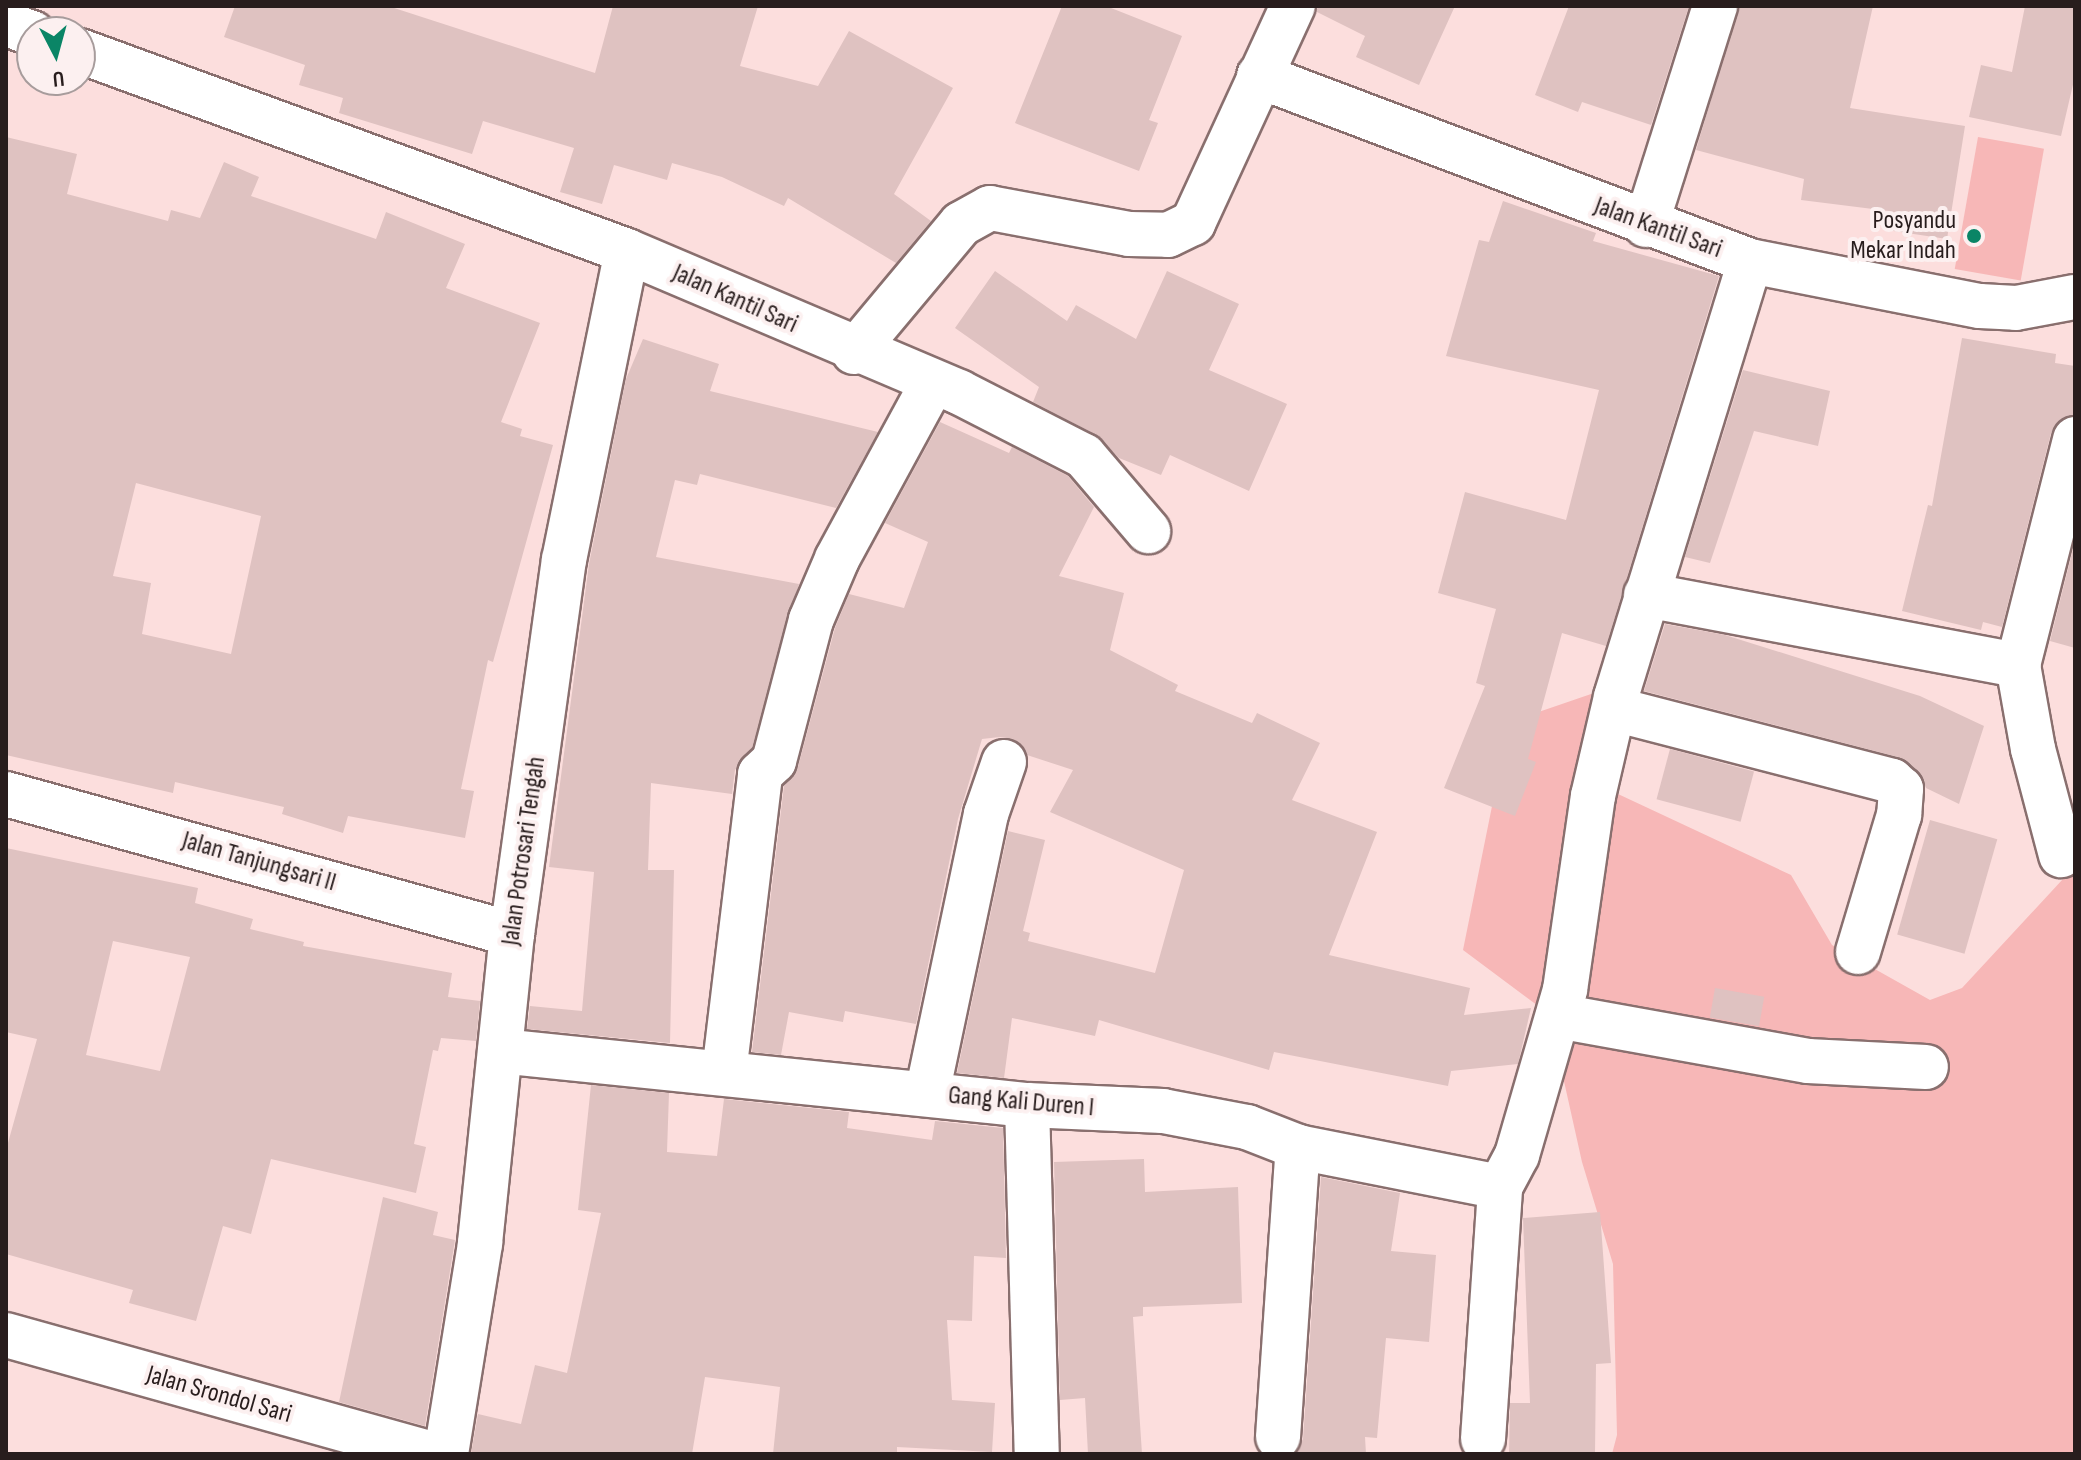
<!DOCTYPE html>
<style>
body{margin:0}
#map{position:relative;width:2081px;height:1460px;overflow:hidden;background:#fcdedd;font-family:"Sofia Sans Condensed",sans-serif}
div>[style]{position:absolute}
.green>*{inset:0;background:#f7b7b7;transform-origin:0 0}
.building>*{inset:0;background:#dfc2c1;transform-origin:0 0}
.roads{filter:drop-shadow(2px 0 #896f6e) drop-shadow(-2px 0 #896f6e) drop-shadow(0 2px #896f6e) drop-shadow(0 -2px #896f6e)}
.minor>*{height:44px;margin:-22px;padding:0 22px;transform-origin:22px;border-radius:22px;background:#fff}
.dots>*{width:22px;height:22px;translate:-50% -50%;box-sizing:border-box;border:4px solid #fcf0f0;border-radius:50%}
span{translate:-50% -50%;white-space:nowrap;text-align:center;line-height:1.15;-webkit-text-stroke:8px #fcf0f0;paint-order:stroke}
.poi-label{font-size:26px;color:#281d1d}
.right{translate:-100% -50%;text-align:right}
.street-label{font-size:26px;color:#281d1d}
.frame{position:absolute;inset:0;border:8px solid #281d1d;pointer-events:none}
.north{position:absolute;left:16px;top:16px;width:80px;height:80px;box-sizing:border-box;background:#fcf0f0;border:2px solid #a79c9c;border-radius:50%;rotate:174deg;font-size:22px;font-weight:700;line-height:32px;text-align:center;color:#281d1d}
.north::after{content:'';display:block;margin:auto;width:28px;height:36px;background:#0a8566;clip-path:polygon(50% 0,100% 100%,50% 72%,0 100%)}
</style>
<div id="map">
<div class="green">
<i style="left:1978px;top:137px;width:67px;height:134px;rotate:10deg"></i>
<i style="clip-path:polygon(1594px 693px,1618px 794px,1791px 875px,1832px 945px,1930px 1000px,1962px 988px,2075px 866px,2075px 1454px,1612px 1454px,1617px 1435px,1613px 1264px,1582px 1162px,1549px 1014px,1463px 950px,1509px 722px)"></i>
</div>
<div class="building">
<i style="clip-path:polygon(235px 6px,388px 6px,595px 73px,613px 6px,758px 6px,740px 66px,818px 86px,849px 31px,953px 88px,894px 194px,931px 221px,896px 263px,788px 198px,784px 206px,722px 177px,672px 163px,667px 180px,614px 165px,602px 204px,560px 192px,574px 148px,483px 121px,472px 154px,339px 113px,343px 98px,299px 85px,305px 65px,224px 37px)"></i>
<i style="clip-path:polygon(1062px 6px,1106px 6px,1182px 36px,1149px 120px,1158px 123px,1139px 171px,1015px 123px)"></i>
<i style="clip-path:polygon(1318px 6px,1455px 6px,1419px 85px,1356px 57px,1365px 36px,1317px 12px)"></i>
<i style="clip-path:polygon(1569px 6px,1689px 6px,1651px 125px,1582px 102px,1578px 112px,1535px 95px)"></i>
<i style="clip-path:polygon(1739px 6px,1873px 6px,1850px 108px,1965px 126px,1947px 239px,1887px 230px,1889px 211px,1801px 200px,1804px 179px,1696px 150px)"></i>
<i style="clip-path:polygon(2025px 6px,2075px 6px,2075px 76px,2061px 136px,1969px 117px,1981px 65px,2012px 72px)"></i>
<i style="clip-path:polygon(evenodd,6px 137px,77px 154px,67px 194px,168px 221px,171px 210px,200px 218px,224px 162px,259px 177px,251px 196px,376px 239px,386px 212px,465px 244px,446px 288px,540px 323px,501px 422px,522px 429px,520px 436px,553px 445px,493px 662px,488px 660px,461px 789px,474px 791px,465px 838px,348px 816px,343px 833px,282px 814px,284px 807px,175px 782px,173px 793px,6px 755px,6px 137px,136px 483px,261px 516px,231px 654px,142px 634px,151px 583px,113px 576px,136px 483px)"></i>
<i style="clip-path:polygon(1503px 201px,1596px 233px,1593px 241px,1719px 276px,1606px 646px,1562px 633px,1528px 759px,1536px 762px,1515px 816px,1444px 788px,1485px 686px,1476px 683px,1496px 609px,1438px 593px,1465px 492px,1566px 520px,1599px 390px,1446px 356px,1479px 240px,1489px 242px)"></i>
<i style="clip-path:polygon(995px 271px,1067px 321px,1076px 305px,1136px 339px,1167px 271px,1239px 304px,1209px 370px,1287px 404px,1249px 491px,1170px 455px,1161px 475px,1119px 458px,1095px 434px,1033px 402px,1039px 387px,955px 328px)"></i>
<i style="clip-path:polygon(1962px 338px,2056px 354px,2055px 363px,2075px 366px,2075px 415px,2058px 421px,2051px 433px,2002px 627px,1983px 622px,1981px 630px,1902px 611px,1928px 505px,1932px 506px)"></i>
<i style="clip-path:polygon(643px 339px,719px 364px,710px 391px,878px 432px,836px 508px,700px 474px,697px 485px,675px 480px,656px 557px,799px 584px,752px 748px,735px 770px,732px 794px,651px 783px,648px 870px,674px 870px,670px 1043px,527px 1029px,530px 1006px,582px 1011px,594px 872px,549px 867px,589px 564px,626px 379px)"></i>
<i style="clip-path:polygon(1743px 370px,1830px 391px,1818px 446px,1754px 431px,1710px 563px,1685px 557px)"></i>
<i style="clip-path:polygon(940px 422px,1009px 453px,1012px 447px,1068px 476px,1094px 507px,1059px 576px,1124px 593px,1110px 650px,1178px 685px,1175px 691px,1252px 723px,1257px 713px,1320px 743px,1292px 800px,1377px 832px,1329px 955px,1470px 988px,1464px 1015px,1531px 1008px,1518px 1064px,1451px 1071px,1448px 1086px,1274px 1052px,1269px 1070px,1099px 1020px,1095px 1036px,1012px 1018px,1004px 1078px,957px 1073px,1008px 831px,1045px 840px,1023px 931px,1030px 933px,1028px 941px,1155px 973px,1184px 870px,1050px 812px,1073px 770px,1027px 755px,1013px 739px,1000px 737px,982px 739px,958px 819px,916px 1024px,845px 1011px,843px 1022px,789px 1012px,781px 1055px,752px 1052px,784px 786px,798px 767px,835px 628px,849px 594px,904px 608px,928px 542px,885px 523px)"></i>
<i style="clip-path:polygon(2075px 541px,2075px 648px,2050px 641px)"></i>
<i style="clip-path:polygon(1665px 624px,1725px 635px,1920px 696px,1984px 726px,1959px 804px,1926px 788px,1918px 771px,1898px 757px,1644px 691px)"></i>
<i style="left:1670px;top:749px;width:87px;height:52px;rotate:15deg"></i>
<i style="left:1930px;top:820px;width:70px;height:119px;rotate:16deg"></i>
<i style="clip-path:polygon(evenodd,6px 848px,198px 888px,195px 903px,253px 919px,250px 929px,304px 942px,303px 946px,452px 973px,448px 997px,480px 1001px,476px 1041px,441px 1038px,438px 1051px,433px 1050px,414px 1144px,426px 1147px,416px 1193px,271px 1159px,251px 1234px,223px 1226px,196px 1321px,129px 1303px,133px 1290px,6px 1254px,6px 1150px,37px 1039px,6px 1032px,6px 848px,113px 941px,190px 957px,160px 1071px,86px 1055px,113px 941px)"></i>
<i style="left:1715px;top:988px;width:50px;height:30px;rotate:10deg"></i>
<i style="clip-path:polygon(591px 1085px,669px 1093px,667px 1152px,717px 1156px,724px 1099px,849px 1112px,847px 1128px,932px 1140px,935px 1121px,1003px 1128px,1006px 1258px,974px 1256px,972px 1321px,947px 1320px,952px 1400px,995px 1403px,992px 1452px,897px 1447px,897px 1454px,773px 1454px,780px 1387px,705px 1377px,692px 1454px,471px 1454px,478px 1414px,521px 1424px,535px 1365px,567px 1373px,601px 1213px,578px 1210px)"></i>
<i style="clip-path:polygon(1144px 1159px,1145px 1192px,1238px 1187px,1242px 1303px,1143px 1307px,1143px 1316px,1133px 1317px,1142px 1454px,1088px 1454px,1085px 1398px,1060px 1400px,1054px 1162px)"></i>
<i style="clip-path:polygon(1321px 1177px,1400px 1193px,1391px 1251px,1436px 1255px,1429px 1342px,1386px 1338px,1377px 1438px,1365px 1437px,1366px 1454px,1295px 1454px,1303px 1439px)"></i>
<i style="clip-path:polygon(383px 1197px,438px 1212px,433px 1235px,455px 1240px,425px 1426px,339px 1402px)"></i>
<i style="clip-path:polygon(1600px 1212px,1611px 1363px,1596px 1364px,1595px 1454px,1509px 1454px,1510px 1403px,1530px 1403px,1523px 1218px)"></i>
</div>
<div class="roads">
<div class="minor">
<i style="left:6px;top:24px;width:28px;rotate:19deg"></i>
<i style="left:80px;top:51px;width:582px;rotate:20.08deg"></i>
<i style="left:627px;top:251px;width:361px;rotate:23deg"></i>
<i style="left:959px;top:392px;width:140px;rotate:27.1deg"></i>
<i style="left:1084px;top:456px;width:99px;rotate:49.5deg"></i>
<i style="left:1259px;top:76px;width:525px;rotate:20.65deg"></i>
<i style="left:1750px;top:261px;width:234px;rotate:11.1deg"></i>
<i style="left:1980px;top:306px;width:36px;rotate:3deg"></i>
<i style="left:2016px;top:308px;width:60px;rotate:-10.6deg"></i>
<i style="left:1646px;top:225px;width:230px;rotate:-72.5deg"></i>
<i style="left:854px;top:352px;width:167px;rotate:-50.1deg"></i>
<i style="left:961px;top:224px;width:33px;rotate:-29deg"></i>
<i style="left:990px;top:208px;width:141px;rotate:10.6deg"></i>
<i style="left:1129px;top:234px;width:39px;rotate:1deg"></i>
<i style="left:1168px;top:235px;width:28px;rotate:-26deg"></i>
<i style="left:1193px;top:223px;width:239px;rotate:-65.3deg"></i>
<i style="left:1646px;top:595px;width:379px;rotate:10.7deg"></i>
<i style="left:2018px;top:665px;width:233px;rotate:-75.8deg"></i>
<i style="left:2018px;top:665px;width:85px;rotate:79.9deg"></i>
<i style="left:2033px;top:749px;width:110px;rotate:75.2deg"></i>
<i style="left:1614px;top:709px;width:287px;rotate:14.5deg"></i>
<i style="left:1892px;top:781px;width:12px;rotate:42deg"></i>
<i style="left:1901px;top:789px;width:26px;rotate:94deg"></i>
<i style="left:1899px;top:815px;width:143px;rotate:106.7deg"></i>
<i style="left:6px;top:794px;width:525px;rotate:15.47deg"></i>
<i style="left:1558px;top:1016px;width:254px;rotate:10.2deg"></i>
<i style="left:1808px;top:1061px;width:118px;rotate:2.9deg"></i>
<i style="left:500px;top:1051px;width:530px;rotate:5.85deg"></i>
<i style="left:1027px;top:1105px;width:136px;rotate:2.5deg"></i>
<i style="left:1163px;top:1111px;width:86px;rotate:10.8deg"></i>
<i style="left:1247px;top:1127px;width:55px;rotate:21.4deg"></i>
<i style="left:1298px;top:1147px;width:206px;rotate:11.2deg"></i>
<i style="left:1500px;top:1187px;width:36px;rotate:-62deg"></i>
<i style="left:1517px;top:1155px;width:172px;rotate:-73.8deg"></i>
<i style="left:1565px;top:990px;width:196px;rotate:-81.8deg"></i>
<i style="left:1593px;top:796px;width:102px;rotate:-76.9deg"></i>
<i style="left:1616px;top:697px;width:456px;rotate:-72.9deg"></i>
<i style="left:724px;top:1073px;width:301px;rotate:-83.1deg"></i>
<i style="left:760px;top:774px;width:19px;rotate:-43deg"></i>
<i style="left:774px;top:761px;width:146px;rotate:-75.3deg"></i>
<i style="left:811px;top:620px;width:66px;rotate:-66.9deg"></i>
<i style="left:837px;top:559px;width:201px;rotate:-61.5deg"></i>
<i style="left:927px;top:1094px;width:286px;rotate:-78.1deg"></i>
<i style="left:986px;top:814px;width:55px;rotate:-70.9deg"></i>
<i style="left:1027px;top:1105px;width:349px;rotate:88.4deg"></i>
<i style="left:6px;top:1335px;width:441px;rotate:15.6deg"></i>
<i style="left:1278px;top:1437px;width:291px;rotate:-86.1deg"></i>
<i style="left:1483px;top:1439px;width:253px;rotate:-86.1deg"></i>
<i style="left:446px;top:1454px;width:214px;rotate:-80.8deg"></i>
<i style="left:480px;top:1243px;width:311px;rotate:-84.1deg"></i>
<i style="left:512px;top:934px;width:378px;rotate:-82.1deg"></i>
<i style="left:564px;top:560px;width:315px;rotate:-78.5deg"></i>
</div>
</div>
<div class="dots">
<i style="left:1974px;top:236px;background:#0a8566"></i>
</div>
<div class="poi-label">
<span class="right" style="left:1956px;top:236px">Posyandu<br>Mekar Indah</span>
</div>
<div class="street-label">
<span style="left:1658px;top:228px;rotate:20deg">Jalan Kantil Sari</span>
<span style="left:735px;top:299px;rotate:24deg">Jalan Kantil Sari</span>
<span style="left:524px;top:851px;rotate:-82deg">Jalan Potrosari Tengah</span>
<span style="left:259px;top:862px;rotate:16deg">Jalan Tanjungsari II</span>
<span style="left:1021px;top:1102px;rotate:5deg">Gang Kali Duren I</span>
<span style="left:219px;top:1395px;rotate:16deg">Jalan Srondol Sari</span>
</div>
<div class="frame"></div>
<div class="north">U</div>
</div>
